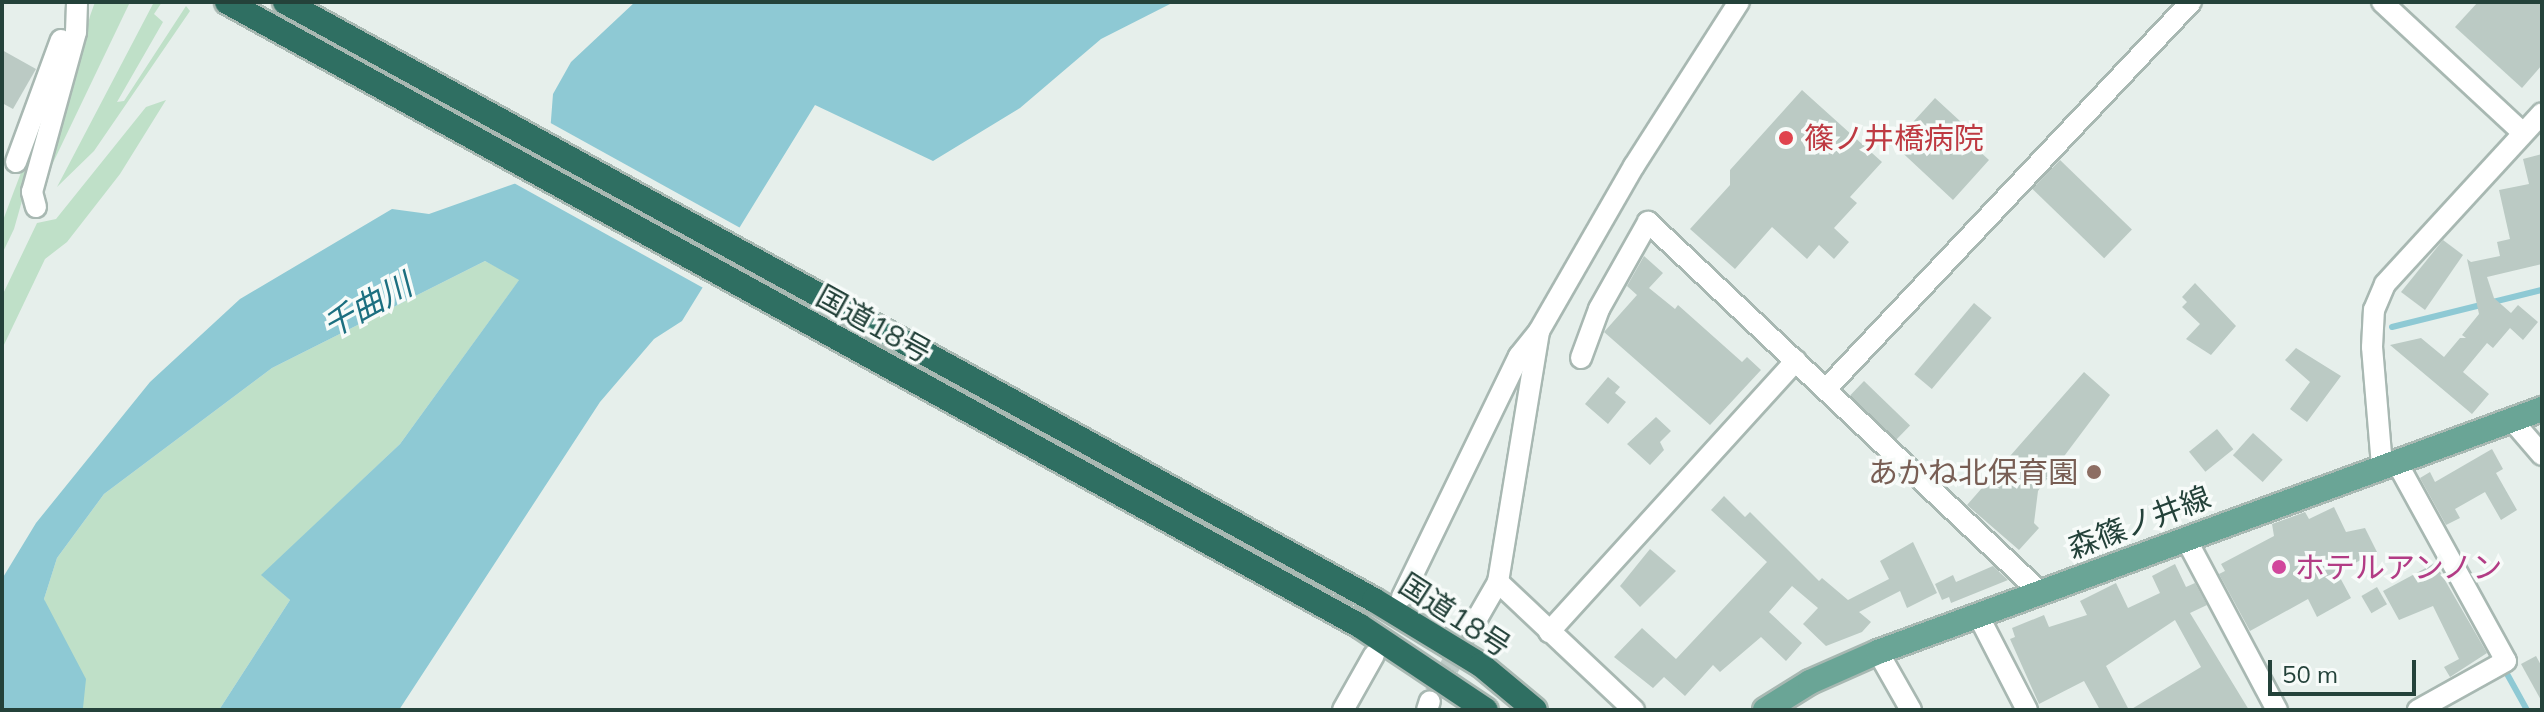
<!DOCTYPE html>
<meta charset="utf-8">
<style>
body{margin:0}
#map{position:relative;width:2544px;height:712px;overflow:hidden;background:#e6efeb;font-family:Mulish,"Noto Sans JP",sans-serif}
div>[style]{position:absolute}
.green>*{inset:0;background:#bfe0c8}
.water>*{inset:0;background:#8ec9d4}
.pier>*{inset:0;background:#e6efeb}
.stream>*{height:6px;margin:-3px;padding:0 3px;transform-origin:3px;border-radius:3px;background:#8ec9d4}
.building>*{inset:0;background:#bbcac4;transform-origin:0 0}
.minor-tunnel>*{height:20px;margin-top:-10px;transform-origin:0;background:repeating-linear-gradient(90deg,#bfccc8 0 20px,transparent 0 30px)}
.roads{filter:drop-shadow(2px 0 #a8b8b2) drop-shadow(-2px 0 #a8b8b2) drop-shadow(0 2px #a8b8b2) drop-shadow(0 -2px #a8b8b2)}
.minor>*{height:20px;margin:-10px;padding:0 10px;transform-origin:10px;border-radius:10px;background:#fff}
.major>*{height:24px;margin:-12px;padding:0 12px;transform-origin:12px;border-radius:12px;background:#6aa596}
.highway>*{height:24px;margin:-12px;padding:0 12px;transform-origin:12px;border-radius:12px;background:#2f6f62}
.dots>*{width:22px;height:22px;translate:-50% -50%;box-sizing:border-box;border:4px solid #f7fbf9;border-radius:50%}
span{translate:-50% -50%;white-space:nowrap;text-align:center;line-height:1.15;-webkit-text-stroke:7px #f7fbf9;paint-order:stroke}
.health-label{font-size:30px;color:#be3a42}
.left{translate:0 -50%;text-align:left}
.street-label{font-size:30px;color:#24423a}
.education-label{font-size:30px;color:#785e54}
.right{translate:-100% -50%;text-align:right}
.hotel-label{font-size:30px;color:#b23c85}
.water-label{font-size:32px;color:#1c6f80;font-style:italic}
.frame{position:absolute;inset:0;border:4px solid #24423a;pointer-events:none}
.scale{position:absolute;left:2268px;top:660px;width:148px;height:36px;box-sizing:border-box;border:4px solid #24423a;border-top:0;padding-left:10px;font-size:24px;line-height:28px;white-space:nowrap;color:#24423a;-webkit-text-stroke:6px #f7fbf9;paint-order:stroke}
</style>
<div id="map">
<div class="green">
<i style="clip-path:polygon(95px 2px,130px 2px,50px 169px,90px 16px)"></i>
<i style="clip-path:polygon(154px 2px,162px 2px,154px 14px,163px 22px,117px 102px,124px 101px,186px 6px,190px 11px,94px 151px,57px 187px)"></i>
<i style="clip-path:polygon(58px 74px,14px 229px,2px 254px,2px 223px)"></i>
<i style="clip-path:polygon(166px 100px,120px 174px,67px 242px,45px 259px,2px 349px,2px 296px,37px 223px,56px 219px,146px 107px)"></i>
<i style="clip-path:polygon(485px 261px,520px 279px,400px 444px,262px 575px,290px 600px,219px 710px,81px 710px,44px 599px,57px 558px,104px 494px,272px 368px)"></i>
</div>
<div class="water">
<i style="clip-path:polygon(635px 2px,1174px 2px,1101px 39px,1020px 108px,933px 161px,815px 105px,682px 321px,654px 339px,600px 402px,399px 710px,219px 710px,290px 600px,261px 575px,400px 444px,519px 280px,485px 261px,272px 368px,104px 494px,57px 558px,44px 599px,86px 679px,83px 708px,2px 710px,2px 579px,36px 523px,150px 382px,240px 299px,392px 209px,429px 214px,547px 172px,553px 94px,571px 62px)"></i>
</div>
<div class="pier">
<i style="clip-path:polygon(547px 121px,744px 230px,707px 290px,512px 182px,543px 169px)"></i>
</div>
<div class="stream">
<i style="left:2392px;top:327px;width:154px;rotate:-13.9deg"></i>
<i style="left:2506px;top:672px;width:43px;rotate:61.1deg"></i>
</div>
<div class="building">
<i style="clip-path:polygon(2478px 2px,2542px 2px,2542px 65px,2522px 88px,2455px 27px)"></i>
<i style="clip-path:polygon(2px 50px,36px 69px,13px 109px,2px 103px)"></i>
<i style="clip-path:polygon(1802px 90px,1882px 162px,1850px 197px,1857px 203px,1834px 228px,1849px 242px,1834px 259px,1819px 245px,1807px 259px,1772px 227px,1735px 269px,1690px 229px,1730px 185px,1730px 170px)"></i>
<i style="clip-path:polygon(1935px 98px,1973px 133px,1967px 140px,1989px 160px,1953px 200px,1893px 144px)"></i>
<i style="clip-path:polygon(2542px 154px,2542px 264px,2487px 277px,2494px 298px,2511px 313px,2518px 305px,2538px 322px,2523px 340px,2510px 328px,2493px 348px,2487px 343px,2463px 372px,2489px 394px,2472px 414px,2390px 345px,2421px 338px,2444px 357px,2460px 338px,2466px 338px,2462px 335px,2479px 314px,2467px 259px,2471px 262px,2500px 256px,2497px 242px,2510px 239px,2499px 190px,2529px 184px,2523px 159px)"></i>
<i style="left:2060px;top:160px;width:100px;height:40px;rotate:44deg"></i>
<i style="clip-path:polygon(2443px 240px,2463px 255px,2425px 310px,2401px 292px)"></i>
<i style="clip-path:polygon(1644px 256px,1663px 273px,1649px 288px,1675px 309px,1678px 305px,1742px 362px,1747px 357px,1761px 370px,1710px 425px,1604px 332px,1637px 295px,1627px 286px)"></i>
<i style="clip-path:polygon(2195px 283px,2236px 326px,2211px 355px,2186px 339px,2200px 324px,2182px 307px,2187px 302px,2182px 297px)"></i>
<i style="left:1974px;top:303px;width:23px;height:93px;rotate:40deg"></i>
<i style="clip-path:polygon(2296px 348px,2341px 376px,2307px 422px,2290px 409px,2310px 382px,2285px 360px)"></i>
<i style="clip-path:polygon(2084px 372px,2110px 395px,2038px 491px,2034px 523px,2039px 528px,2019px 550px,1967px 505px)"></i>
<i style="clip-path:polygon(1608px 377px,1620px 387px,1615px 393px,1626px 402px,1608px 424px,1585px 404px)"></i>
<i style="left:1864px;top:381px;width:64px;height:20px;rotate:44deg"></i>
<i style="clip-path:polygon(1656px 417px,1671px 431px,1660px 442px,1664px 450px,1650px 465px,1627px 444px)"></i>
<i style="left:2217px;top:429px;width:26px;height:36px;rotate:51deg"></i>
<i style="left:2253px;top:433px;width:40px;height:30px;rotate:42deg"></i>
<i style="clip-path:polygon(2492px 449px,2503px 469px,2496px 473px,2517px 510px,2501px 520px,2485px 492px,2455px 509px,2460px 518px,2446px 525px,2420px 478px,2430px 472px,2435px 482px)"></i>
<i style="clip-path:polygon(1724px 496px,1745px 517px,1750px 512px,1819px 581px,1822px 578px,1848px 600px,1889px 579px,1880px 561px,1913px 542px,1937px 593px,1907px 608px,1900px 591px,1859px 612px,1871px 622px,1862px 632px,1826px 646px,1803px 624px,1818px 608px,1792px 586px,1769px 612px,1802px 643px,1786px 661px,1761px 637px,1720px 672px,1713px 665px,1685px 696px,1664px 677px,1653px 688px,1614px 657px,1642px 628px,1676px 659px,1767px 562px,1711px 510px)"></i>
<i style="clip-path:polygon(2334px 507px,2346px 532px,2365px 528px,2377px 552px,2337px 572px,2351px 598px,2317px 617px,2308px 599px,2250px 631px,2219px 574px,2225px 571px,2221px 564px,2274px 536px,2272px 524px,2305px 512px,2309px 519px)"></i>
<i style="clip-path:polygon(1650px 549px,1676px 571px,1640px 607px,1620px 586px)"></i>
<i style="clip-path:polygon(2435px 563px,2487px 653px,2450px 677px,2444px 667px,2459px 659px,2433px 606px,2399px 620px,2383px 591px)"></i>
<i style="clip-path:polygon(2175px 564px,2186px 587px,2195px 583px,2207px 605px,2190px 613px,2249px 710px,2130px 710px,2201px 667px,2175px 620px,2106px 666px,2129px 710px,2100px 710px,2084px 681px,2039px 704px,2010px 639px,2015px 637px,2012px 628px,2044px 615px,2049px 627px,2087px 615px,2080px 601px,2116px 583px,2128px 608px,2160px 593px,2152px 576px)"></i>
<i style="clip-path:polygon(1993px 566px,2008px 580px,1951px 603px,1949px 597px,1942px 600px,1935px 584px,1953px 575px,1956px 582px)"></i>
<i style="left:2377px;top:587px;width:20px;height:18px;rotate:60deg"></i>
<i style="clip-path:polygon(2536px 656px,2542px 667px,2542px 702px,2521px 664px)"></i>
</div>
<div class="minor-tunnel">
<i style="left:1434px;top:694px;width:75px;rotate:-60.4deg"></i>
</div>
<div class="roads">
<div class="minor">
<i style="left:2382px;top:2px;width:192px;rotate:42.9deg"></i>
<i style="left:16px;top:162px;width:130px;rotate:-69.8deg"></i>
<i style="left:36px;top:207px;width:16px;rotate:-105deg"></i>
<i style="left:32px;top:192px;width:166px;rotate:-74.6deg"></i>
<i style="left:76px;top:32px;width:30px;rotate:-88deg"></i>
<i style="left:1581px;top:358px;width:52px;rotate:-69.8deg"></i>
<i style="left:1599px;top:309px;width:100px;rotate:-60.6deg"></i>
<i style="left:1648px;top:222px;width:540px;rotate:43.35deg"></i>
<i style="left:1826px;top:389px;width:532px;rotate:-46.68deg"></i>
<i style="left:2512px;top:420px;width:46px;rotate:49.4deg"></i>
<i style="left:2396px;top:461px;width:228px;rotate:61.2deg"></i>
<i style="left:2506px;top:661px;width:101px;rotate:150.9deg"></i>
<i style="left:2382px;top:466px;width:119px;rotate:-94.8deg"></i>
<i style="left:2372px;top:347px;width:37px;rotate:-87deg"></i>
<i style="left:2374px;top:310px;width:28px;rotate:-67deg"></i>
<i style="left:2385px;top:284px;width:232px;rotate:-47.4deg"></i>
<i style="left:2186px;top:539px;width:194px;rotate:62deg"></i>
<i style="left:1498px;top:582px;width:187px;rotate:43.3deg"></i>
<i style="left:1402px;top:597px;width:268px;rotate:-64.1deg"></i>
<i style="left:1519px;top:356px;width:32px;rotate:-51deg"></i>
<i style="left:1539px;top:331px;width:190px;rotate:-60.1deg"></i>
<i style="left:1634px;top:166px;width:195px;rotate:-57.4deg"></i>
<i style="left:1978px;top:615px;width:107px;rotate:62.7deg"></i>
<i style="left:1471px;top:629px;width:54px;rotate:-60.1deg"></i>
<i style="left:1498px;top:582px;width:254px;rotate:-80.7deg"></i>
<i style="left:1549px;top:632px;width:367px;rotate:-47.7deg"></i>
<i style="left:1878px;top:652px;width:67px;rotate:60.4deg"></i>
<i style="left:1343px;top:710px;width:63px;rotate:-60.6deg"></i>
<i style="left:1427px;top:710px;width:9px;rotate:-72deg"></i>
</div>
<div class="major">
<i style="left:1765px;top:710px;width:53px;rotate:-31.9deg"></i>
<i style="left:1810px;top:682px;width:74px;rotate:-23.8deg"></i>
<i style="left:1878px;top:652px;width:707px;rotate:-20.1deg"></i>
</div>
<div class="highway">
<i style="left:227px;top:2px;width:1293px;rotate:28.84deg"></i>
<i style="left:1360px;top:626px;width:151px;rotate:33.7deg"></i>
<i style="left:285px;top:2px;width:1242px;rotate:28.77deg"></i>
<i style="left:1374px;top:600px;width:125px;rotate:31.3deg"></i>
<i style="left:1481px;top:665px;width:70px;rotate:39.8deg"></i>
</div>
</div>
<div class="dots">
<i style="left:1786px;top:138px;background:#e0444e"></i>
<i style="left:2094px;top:472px;background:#8d6e63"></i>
<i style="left:2279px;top:567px;background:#d1479c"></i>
</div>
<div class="health-label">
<span class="left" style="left:1804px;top:138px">篠ノ井橋病院</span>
</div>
<div class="street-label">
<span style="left:874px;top:324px;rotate:29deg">国道18号</span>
<span style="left:2139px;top:522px;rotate:-21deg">森篠ノ井線</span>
<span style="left:1455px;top:615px;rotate:33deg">国道18号</span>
</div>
<div class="education-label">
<span class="right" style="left:2078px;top:472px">あかね北保育園</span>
</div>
<div class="hotel-label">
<span class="left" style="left:2295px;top:567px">ホテルアンノン</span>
</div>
<div class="water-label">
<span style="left:367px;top:305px;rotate:-29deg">千曲川</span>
</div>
<div class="frame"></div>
<div class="scale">50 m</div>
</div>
